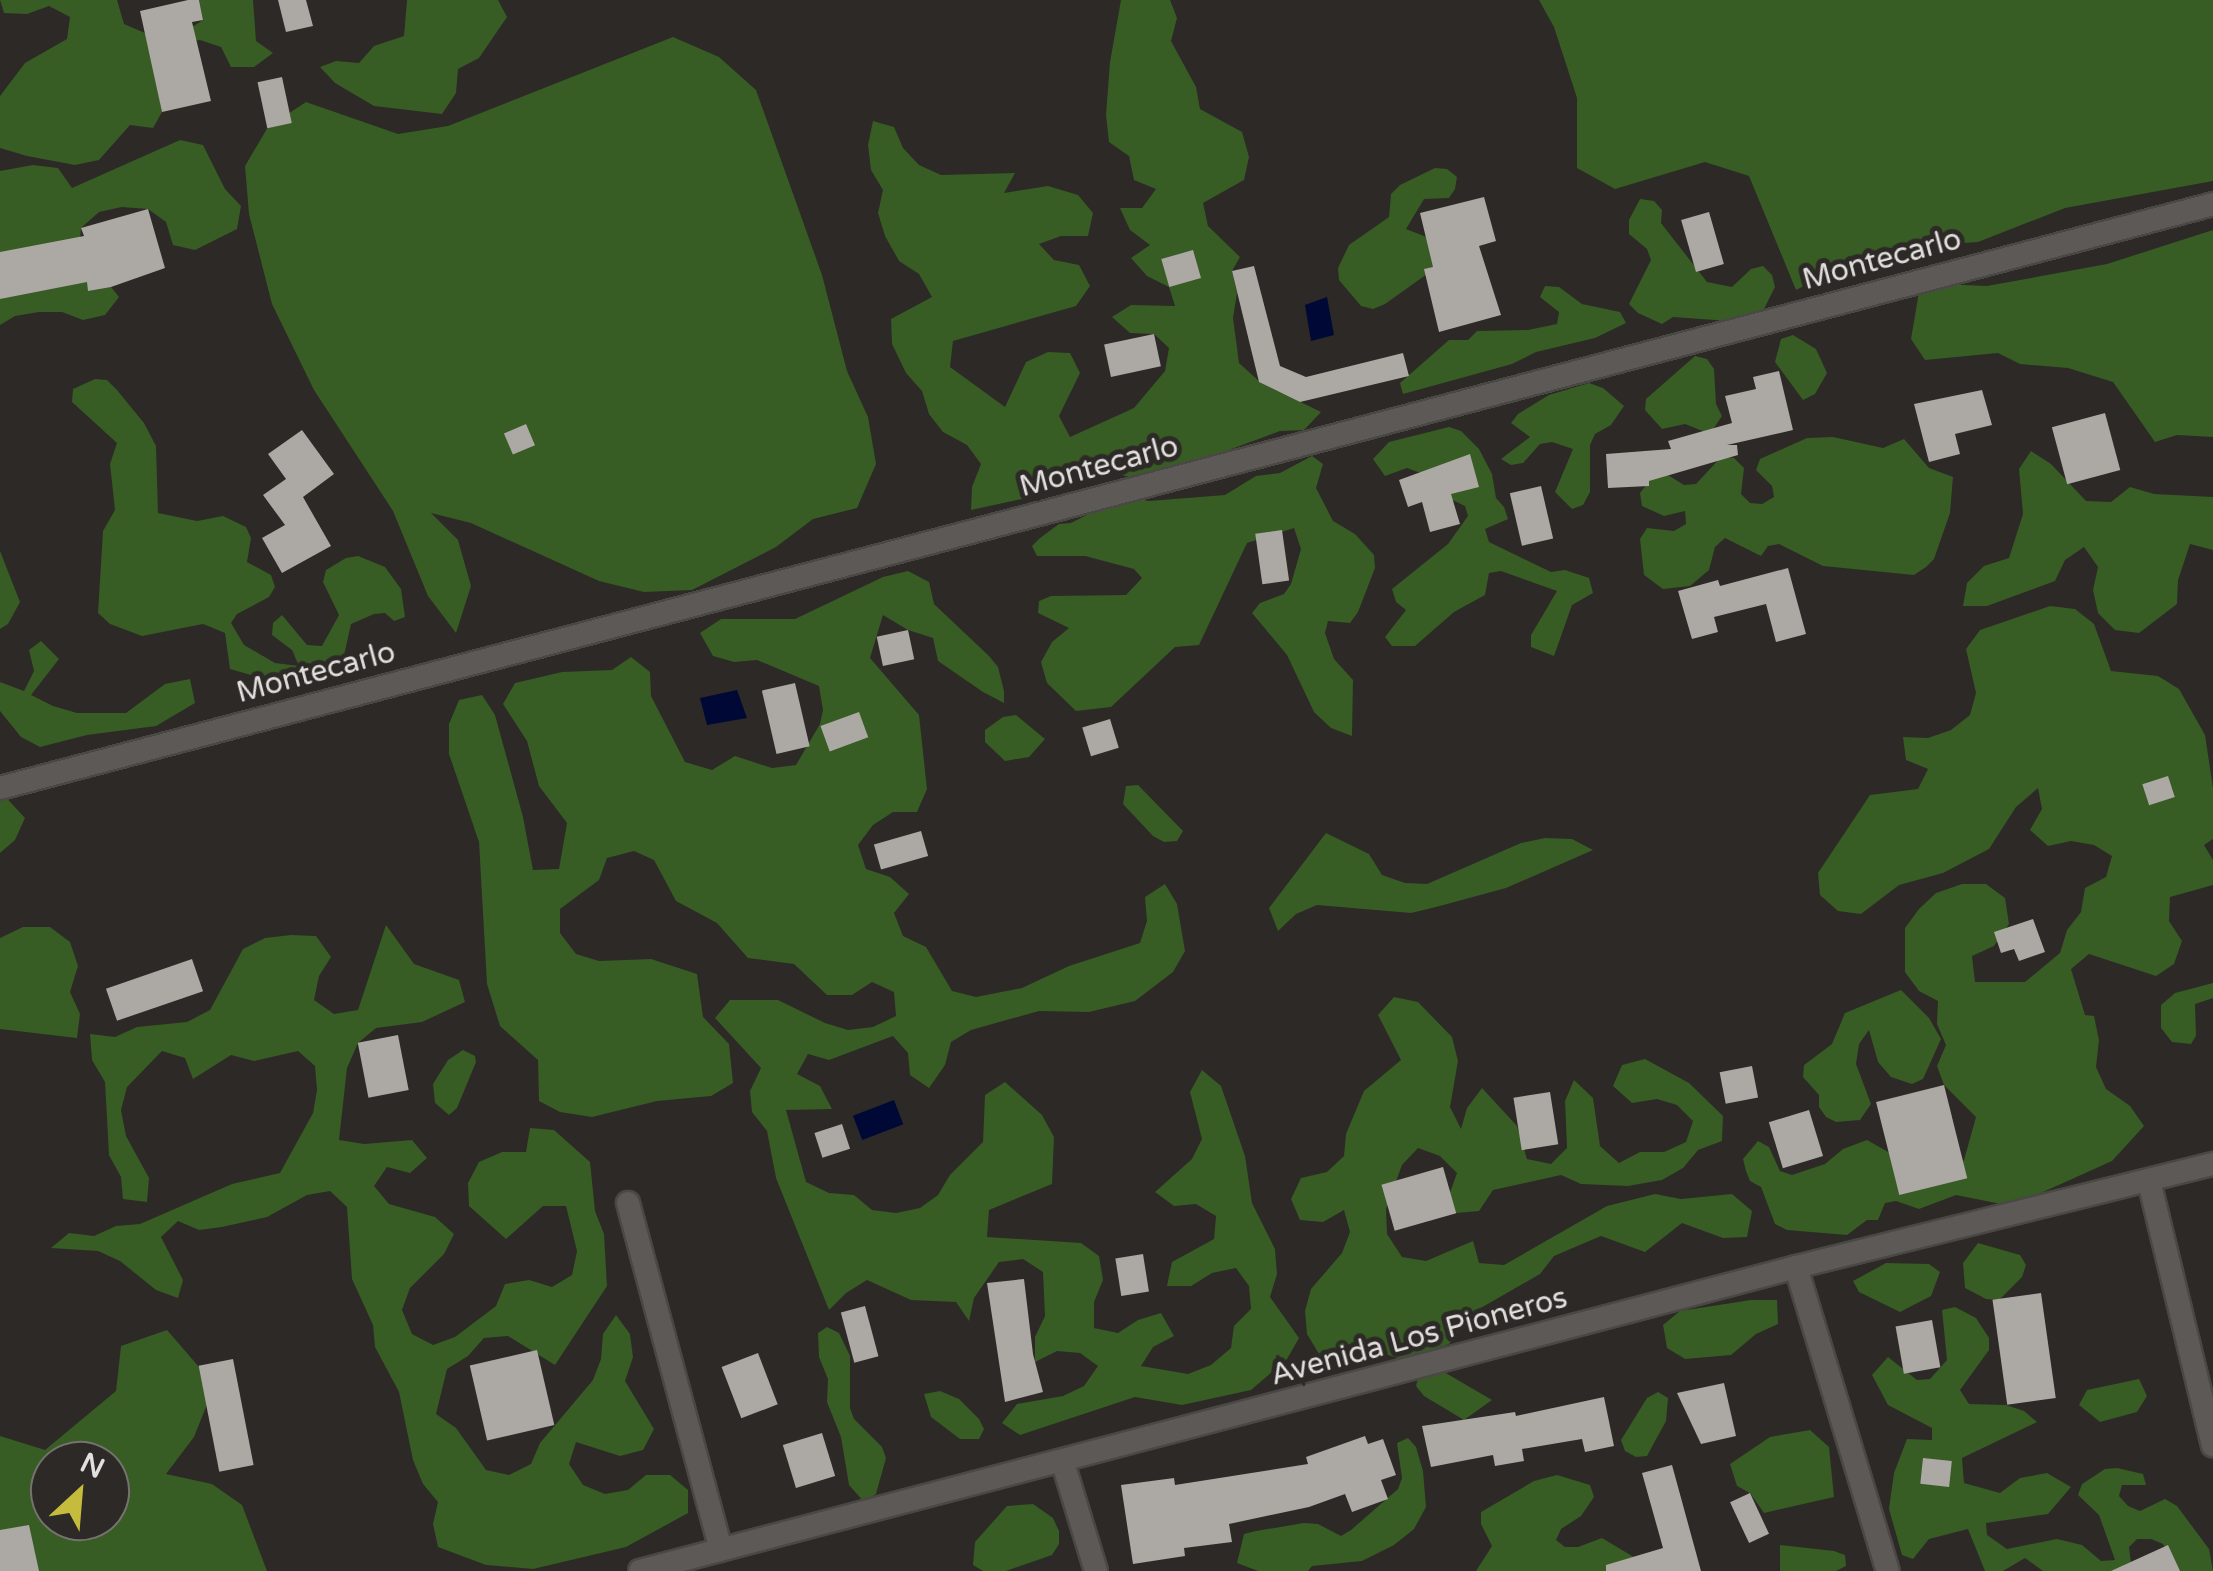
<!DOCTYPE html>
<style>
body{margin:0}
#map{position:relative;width:2213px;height:1571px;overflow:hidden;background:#2c2926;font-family:"Varela Round",sans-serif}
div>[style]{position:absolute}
.green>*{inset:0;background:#375c24}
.water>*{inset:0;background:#000935;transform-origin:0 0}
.building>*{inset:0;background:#aca8a4;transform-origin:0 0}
.roads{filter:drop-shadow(2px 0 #4a4845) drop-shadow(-2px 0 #4a4845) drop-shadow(0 2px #4a4845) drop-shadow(0 -2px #4a4845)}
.minor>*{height:22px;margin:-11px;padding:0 11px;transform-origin:11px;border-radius:11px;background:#5c5956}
span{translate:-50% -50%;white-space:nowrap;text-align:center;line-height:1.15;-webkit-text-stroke:10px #2c2926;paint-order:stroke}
.street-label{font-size:30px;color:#e2e0de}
.north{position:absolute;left:30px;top:1441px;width:100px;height:100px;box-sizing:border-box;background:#2c2926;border:2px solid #757270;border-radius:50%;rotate:26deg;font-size:28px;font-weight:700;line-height:40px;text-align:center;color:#e2e0de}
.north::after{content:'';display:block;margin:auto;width:35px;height:45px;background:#c5bc3d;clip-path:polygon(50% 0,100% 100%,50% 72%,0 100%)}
</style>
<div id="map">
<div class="green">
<i style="clip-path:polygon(0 0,117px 0,124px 24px,145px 33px,183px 33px,203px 20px,199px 0,253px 0,256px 41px,273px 53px,254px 67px,231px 67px,221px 47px,200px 40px,177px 43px,157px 86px,162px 112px,153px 128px,130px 125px,99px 160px,75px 165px,27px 156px,0 148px,0 96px,25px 63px,67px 39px,70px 17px,49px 6px,27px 14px,4px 13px)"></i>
<i style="clip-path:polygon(407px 0,498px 0,507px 17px,479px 58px,458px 69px,456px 93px,442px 114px,374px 106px,335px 83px,320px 67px,336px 61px,359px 63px,374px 46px,404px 36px)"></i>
<i style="clip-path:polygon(1121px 0,1170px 0,1177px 18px,1171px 41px,1196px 87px,1200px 109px,1242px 132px,1249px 157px,1244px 180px,1203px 203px,1208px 226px,1240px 257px,1232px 271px,1237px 293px,1233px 318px,1239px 363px,1260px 382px,1321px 412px,1304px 430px,1280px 431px,1210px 457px,1192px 476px,1135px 479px,1084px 463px,1039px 482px,1022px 499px,971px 510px,972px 487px,981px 464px,967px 445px,943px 432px,929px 414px,922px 391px,906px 373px,892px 344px,891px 319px,932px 297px,919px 274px,899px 261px,885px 236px,878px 213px,883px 190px,871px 170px,868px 145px,873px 121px,894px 127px,903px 148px,919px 165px,941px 175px,1015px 173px,1004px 193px,1048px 186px,1078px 195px,1093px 213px,1088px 236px,1061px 236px,1039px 244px,1054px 260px,1079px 265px,1090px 286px,1076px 306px,953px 341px,950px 367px,1005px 407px,1026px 362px,1048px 352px,1070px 353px,1080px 373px,1059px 416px,1070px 437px,1134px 408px,1165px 371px,1169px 348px,1154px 334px,1130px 333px,1112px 317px,1131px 305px,1175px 306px,1169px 287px,1147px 276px,1131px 258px,1150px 245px,1130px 230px,1120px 208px,1142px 208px,1156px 189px,1134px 180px,1129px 156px,1109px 142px,1106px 115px,1110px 62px)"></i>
<i style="clip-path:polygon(1539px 0,2213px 0,2213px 181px,2065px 208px,1978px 242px,1879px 249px,1796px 290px,1749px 176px,1705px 162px,1615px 189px,1577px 168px,1577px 98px,1554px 27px)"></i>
<i style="clip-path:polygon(673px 37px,719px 57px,756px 90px,822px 275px,847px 371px,868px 417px,876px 464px,857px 508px,813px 519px,776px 547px,692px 590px,644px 592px,599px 581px,471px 523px,431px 513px,458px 540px,471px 586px,456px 633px,428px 596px,393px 511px,314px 390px,272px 304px,249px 214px,245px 166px,268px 127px,306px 102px,398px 134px,448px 126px)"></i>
<i style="clip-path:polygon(180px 140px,203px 145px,225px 189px,241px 206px,237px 229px,195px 250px,173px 245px,166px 222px,148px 209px,122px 207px,99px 212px,81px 228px,79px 254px,86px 278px,111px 287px,119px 297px,105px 315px,83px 320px,62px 312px,39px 312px,15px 316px,0 325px,0 171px,33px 165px,58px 168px,72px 188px)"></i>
<i style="clip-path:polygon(1435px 168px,1447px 169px,1457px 177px,1455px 189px,1449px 198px,1424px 199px,1406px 229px,1442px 243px,1444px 262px,1385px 304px,1373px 309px,1361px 306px,1339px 280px,1338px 268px,1349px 245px,1389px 217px,1391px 194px,1400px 185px)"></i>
<i style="clip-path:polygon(1640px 199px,1654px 201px,1662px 210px,1661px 223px,1707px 282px,1732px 287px,1751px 269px,1763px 266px,1772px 275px,1775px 287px,1764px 309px,1729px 321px,1673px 317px,1662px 324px,1638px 313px,1629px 304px,1651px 260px,1647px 249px,1629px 234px,1629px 220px)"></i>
<i style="clip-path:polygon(2213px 230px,2213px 437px,2177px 435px,2155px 442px,2113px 382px,2068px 368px,2020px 364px,1998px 353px,1925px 360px,1911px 339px,1919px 292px,1940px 284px,1987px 286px,2107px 264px)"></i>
<i style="clip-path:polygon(1545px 286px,1559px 287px,1582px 304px,1620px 312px,1626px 323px,1595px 338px,1536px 352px,1512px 364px,1403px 394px,1400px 383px,1449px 340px,1468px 340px,1477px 331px,1528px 330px,1557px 324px,1559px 312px,1540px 297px)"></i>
<i style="clip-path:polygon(1793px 335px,1816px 349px,1827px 373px,1815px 394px,1803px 400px,1775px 362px,1781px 339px)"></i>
<i style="clip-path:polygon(1695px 356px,1707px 359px,1714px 369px,1716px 404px,1722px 416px,1710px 434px,1685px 424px,1662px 429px,1645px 410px,1646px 399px)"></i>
<i style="clip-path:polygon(95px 379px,107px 380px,117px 390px,144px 423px,156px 446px,158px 513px,197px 521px,223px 516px,246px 527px,251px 538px,247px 562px,271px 575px,275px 587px,269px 597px,237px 614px,231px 623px,244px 645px,275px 663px,299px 666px,292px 650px,272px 635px,273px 623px,282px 615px,307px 645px,322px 646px,339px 615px,323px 582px,326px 570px,346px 558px,358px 556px,385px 567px,401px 589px,405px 617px,394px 621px,385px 613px,374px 614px,351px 624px,343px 660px,335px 669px,278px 683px,230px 669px,225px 633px,213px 628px,203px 624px,142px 636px,110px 624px,98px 613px,103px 531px,115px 510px,110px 464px,117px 443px,72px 402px,73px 389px)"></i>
<i style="clip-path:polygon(1589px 383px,1603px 388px,1624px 406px,1611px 425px,1595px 434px,1590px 445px,1590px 492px,1583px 505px,1572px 509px,1555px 492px,1573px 449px,1552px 442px,1540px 444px,1523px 463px,1511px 465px,1501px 459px,1530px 437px,1511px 423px,1518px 414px,1549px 395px)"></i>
<i style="clip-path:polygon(1449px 427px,1461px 431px,1479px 449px,1492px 474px,1496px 498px,1504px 507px,1508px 519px,1485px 529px,1489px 542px,1551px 572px,1565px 570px,1589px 578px,1593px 593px,1572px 605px,1554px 656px,1531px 647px,1531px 635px,1557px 591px,1501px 571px,1489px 573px,1485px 595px,1454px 612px,1415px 646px,1392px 646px,1385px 637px,1406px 610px,1396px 602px,1392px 589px,1448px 544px,1468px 516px,1465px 506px,1442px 495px,1429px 476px,1407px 468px,1385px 476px,1373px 459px,1389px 442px)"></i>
<i style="clip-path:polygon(1833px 437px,1883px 448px,1904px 439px,1929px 468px,1953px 477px,1950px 513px,1934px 559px,1926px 567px,1914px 575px,1823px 566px,1779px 544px,1768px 546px,1761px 556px,1725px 538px,1715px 547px,1709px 570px,1690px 586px,1663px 589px,1644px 575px,1640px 539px,1647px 528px,1674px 531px,1686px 524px,1685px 511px,1664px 516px,1642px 506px,1640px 493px,1651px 479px,1663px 472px,1684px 485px,1696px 484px,1721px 457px,1734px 458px,1744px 468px,1741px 494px,1750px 503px,1762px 504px,1774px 497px,1772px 486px,1756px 470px,1760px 459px,1807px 438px)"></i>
<i style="clip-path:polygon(2031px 451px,2051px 464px,2086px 501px,2111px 502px,2130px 487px,2154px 494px,2213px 497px,2213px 550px,2190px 544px,2178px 580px,2177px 604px,2139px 633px,2115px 630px,2098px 613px,2093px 590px,2098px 567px,2084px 547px,2065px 560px,2055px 581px,1987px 606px,1963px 606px,1967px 583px,1984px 566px,2009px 558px,2023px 514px,2019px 469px)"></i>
<i style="clip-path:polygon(1312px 456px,1323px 464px,1316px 488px,1333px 521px,1355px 534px,1374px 555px,1375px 568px,1358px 612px,1350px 623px,1328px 621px,1325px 633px,1334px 659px,1353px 680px,1352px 736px,1331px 728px,1314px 712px,1287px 655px,1252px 613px,1260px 603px,1284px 594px,1291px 584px,1301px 549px,1294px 528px,1247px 543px,1199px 645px,1175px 647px,1111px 707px,1076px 711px,1047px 683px,1041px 662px,1052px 642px,1069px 628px,1038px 613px,1039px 601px,1051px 596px,1126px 595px,1142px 578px,1134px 569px,1085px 556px,1037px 556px,1032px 546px,1040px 538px,1059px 524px,1071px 523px,1124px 496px,1149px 501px,1225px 495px,1256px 476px,1280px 473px)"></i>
<i style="clip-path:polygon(0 551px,20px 602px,8px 624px,0 629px)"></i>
<i style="clip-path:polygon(908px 571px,929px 582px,934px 604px,989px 656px,998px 667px,1004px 691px,1004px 703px,983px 692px,938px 661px,933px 638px,908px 630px,883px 615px,870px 658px,919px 715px,927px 789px,917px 812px,893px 812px,873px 825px,858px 845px,866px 869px,890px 877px,909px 894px,894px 913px,903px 936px,926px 947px,952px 991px,976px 997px,1022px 988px,1069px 966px,1140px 943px,1147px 921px,1145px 897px,1165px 884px,1177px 904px,1185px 951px,1173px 972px,1135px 1001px,1089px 1012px,1039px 1011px,971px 1030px,951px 1042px,945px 1065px,929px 1088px,910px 1075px,908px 1053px,893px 1036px,829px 1060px,808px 1054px,797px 1074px,820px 1086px,832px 1109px,786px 1110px,806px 1182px,829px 1193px,854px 1195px,872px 1210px,896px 1213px,920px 1208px,938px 1195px,950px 1175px,983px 1142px,985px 1095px,1005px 1082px,1042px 1115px,1054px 1137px,1052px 1184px,989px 1210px,987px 1237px,1081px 1243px,1099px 1256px,1103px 1280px,1094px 1302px,1094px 1328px,1118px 1333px,1138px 1320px,1161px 1313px,1174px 1336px,1153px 1347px,1141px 1366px,1188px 1374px,1211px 1365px,1231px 1348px,1234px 1326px,1251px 1309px,1249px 1286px,1236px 1268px,1212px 1273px,1191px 1286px,1167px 1286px,1172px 1262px,1214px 1239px,1216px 1216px,1196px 1204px,1174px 1206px,1155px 1192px,1192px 1159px,1202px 1139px,1190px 1092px,1202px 1070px,1221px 1086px,1245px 1156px,1252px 1203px,1275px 1249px,1277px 1274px,1270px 1297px,1299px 1338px,1287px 1359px,1251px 1390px,1182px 1405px,1135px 1397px,1020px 1435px,1002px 1423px,1017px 1404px,1063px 1396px,1084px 1386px,1098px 1366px,1080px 1353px,1057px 1351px,1035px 1362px,1035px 1337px,1045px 1316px,1043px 1272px,1023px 1259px,999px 1262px,974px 1298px,969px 1321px,956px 1302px,911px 1300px,867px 1280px,846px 1293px,829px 1310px,776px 1178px,767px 1131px,752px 1112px,750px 1091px,761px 1068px,715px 1018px,730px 1000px,778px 1000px,825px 1023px,848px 1030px,873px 1027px,896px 1016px,894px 992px,872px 982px,852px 995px,827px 995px,794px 964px,748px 958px,717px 923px,676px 901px,654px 860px,634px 851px,607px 858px,599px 880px,560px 909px,560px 933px,576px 954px,599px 961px,651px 959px,697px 974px,703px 1017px,729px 1044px,733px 1083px,711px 1096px,657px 1101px,592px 1117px,560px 1112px,539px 1101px,538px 1060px,500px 1026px,487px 984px,479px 842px,449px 754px,449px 724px,459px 700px,482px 695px,495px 715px,523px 817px,533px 870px,559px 869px,567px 823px,539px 786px,527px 741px,503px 704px,515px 683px,562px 672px,612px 670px,631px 657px,650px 672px,651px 696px,685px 762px,712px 770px,735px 756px,772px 768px,796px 765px,820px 724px,823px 710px,819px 686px,757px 660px,734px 662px,713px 656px,700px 633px,721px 619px,795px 619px,883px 577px)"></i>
<i style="clip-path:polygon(2050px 606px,2075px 609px,2094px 624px,2111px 671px,2158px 676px,2179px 689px,2205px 735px,2213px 788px,2213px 839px,2204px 845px,2213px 860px,2213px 885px,2170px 897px,2169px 921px,2182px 941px,2174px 964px,2156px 976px,2089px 954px,2071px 969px,2085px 1015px,2094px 1016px,2099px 1040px,2096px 1067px,2106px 1089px,2130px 1106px,2144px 1126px,2112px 1161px,2023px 1201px,2001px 1204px,1956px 1195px,1919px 1209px,1896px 1201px,1885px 1203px,1878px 1220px,1867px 1220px,1847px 1235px,1787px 1230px,1775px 1224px,1761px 1187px,1750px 1181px,1746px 1171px,1743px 1159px,1758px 1141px,1769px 1147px,1780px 1171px,1792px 1175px,1825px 1164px,1843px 1149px,1867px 1140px,1890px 1153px,1901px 1174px,1950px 1178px,1964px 1160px,1976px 1117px,1944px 1085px,1937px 1066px,1946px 1045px,1937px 1024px,1938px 1001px,1919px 991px,1905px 972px,1905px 928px,1919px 909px,1936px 893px,1962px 884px,1986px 884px,2005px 898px,2009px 924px,1994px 946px,1972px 956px,1975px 982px,2025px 982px,2060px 953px,2067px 930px,2081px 912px,2085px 888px,2106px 877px,2112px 856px,2094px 845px,2071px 841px,2048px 846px,2030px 830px,2042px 809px,2038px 788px,2016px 807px,1989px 849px,1943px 873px,1899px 885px,1861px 914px,1838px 911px,1820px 895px,1818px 873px,1870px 795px,1918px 789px,1928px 769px,1906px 760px,1903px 737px,1928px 738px,1951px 730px,1970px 715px,1976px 693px,1966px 649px,1980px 630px)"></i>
<i style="clip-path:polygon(41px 641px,59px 659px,31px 695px,53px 706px,77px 713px,126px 713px,165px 684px,190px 679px,195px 703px,156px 726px,87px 735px,40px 747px,21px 737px,0 711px,0 682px,24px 691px,34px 671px,29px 650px)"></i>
<i style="clip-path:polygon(1016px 715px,1045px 739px,1029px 757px,1005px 761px,985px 742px,985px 730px,1003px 717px)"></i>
<i style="clip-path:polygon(1138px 785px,1183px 831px,1177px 841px,1164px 842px,1153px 836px,1123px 804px,1126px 786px)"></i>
<i style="clip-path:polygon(0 791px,25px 818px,15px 840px,0 853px)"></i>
<i style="clip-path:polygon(1326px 833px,1369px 854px,1382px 875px,1405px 883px,1427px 884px,1521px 843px,1545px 838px,1572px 839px,1593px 850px,1506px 888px,1436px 907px,1411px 913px,1317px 905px,1296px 914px,1278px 931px,1269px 908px)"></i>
<i style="clip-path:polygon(386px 925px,414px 964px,459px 980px,465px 1002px,422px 1022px,376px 1028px,358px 1043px,347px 1068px,339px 1140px,364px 1144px,412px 1140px,427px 1158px,410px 1173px,387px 1167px,374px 1186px,389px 1204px,435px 1217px,454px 1234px,444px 1254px,410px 1288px,402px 1310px,412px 1334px,433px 1345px,455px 1337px,496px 1306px,505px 1284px,529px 1280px,552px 1287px,572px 1275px,577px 1251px,566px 1206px,543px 1206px,506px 1239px,469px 1206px,468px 1183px,479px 1162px,502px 1152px,526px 1152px,530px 1128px,554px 1130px,590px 1162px,595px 1211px,604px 1234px,607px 1286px,555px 1365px,508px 1336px,484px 1338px,468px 1356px,447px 1369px,436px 1414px,456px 1428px,486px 1470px,509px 1475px,531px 1464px,540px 1443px,593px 1380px,601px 1359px,603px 1334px,616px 1315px,630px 1334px,633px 1357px,625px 1381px,654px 1429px,643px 1450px,620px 1456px,576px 1442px,569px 1464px,583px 1485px,605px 1494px,628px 1490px,646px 1475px,670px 1475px,688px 1490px,688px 1513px,626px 1547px,533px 1569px,486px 1565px,438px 1547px,433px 1524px,438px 1502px,423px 1484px,413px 1460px,399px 1392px,375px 1347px,373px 1325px,352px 1279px,347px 1207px,330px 1191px,307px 1195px,267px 1217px,222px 1227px,199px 1230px,178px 1221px,161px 1237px,183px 1280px,178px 1298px,156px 1290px,120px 1261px,98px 1251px,51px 1248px,69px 1233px,94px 1236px,116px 1226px,140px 1224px,232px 1184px,280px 1173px,313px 1113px,317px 1090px,315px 1066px,298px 1051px,254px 1061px,231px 1055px,193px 1079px,185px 1058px,162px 1051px,127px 1087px,121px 1110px,126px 1136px,149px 1178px,147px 1202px,123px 1199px,121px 1177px,109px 1155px,105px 1082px,92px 1060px,90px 1034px,115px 1037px,137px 1027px,187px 1022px,210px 1010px,243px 949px,265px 938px,291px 935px,316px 936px,331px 957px,319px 976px,314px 1000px,334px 1014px,358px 1010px)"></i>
<i style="clip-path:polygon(23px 927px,50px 927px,70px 942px,78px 966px,70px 992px,80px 1014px,77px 1038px,0 1029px,0 938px)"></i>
<i style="clip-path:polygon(2213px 983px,2213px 998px,2195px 1004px,2196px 1036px,2191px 1044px,2172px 1042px,2161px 1028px,2161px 1005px,2175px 993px)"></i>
<i style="clip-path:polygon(1901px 990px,1929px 1018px,1941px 1039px,1923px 1079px,1912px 1084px,1891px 1077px,1878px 1062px,1869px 1030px,1859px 1044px,1856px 1064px,1871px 1104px,1860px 1120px,1836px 1122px,1826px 1117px,1819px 1107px,1819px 1095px,1803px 1077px,1804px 1065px,1832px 1044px,1845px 1013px)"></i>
<i style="clip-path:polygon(1394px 997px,1418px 1002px,1452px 1037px,1458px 1061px,1450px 1107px,1461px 1129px,1467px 1108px,1482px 1088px,1517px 1126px,1527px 1159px,1551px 1164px,1567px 1148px,1565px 1101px,1574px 1080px,1593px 1098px,1600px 1146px,1619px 1163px,1640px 1152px,1664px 1152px,1686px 1142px,1693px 1121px,1677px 1105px,1657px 1099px,1632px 1103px,1613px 1086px,1622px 1065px,1645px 1059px,1689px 1083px,1723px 1116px,1722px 1141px,1698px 1150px,1683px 1168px,1662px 1180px,1628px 1186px,1581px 1184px,1561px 1175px,1493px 1190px,1479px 1211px,1456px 1213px,1448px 1198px,1457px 1173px,1440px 1156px,1418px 1148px,1402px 1165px,1386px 1209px,1387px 1234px,1402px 1257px,1426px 1261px,1473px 1241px,1479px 1263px,1504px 1265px,1607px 1206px,1655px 1194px,1681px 1199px,1732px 1194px,1752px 1211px,1747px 1237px,1723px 1238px,1682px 1223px,1645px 1252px,1601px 1236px,1554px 1256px,1540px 1274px,1479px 1309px,1449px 1344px,1401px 1359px,1379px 1352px,1362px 1366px,1340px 1364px,1319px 1354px,1307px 1334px,1305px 1311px,1311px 1289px,1342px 1253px,1350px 1232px,1344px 1210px,1323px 1222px,1300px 1220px,1291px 1199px,1301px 1178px,1327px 1172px,1344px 1156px,1346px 1134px,1364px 1091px,1401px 1060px,1378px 1015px)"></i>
<i style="clip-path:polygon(463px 1050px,475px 1056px,476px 1062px,457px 1108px,449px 1115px,435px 1103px,433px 1084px,448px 1060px)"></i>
<i style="clip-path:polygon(1978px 1243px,2020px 1255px,2026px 1265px,2022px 1277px,1999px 1300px,1986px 1299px,1965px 1288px,1963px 1263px)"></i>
<i style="clip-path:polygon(1886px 1263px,1929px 1264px,1940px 1272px,1931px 1296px,1900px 1312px,1859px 1292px,1853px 1281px)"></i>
<i style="clip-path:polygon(1751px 1300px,1777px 1300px,1778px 1324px,1756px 1334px,1731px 1355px,1685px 1359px,1667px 1348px,1663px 1325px,1680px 1311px)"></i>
<i style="clip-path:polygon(1955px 1307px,1976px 1318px,1989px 1338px,1989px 1350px,1960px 1390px,1969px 1404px,2006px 1405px,2024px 1411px,2037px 1422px,1962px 1458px,1964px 1483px,2000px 1493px,2020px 1478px,2047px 1473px,2071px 1487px,2048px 1514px,1986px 1523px,1987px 1535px,2007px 1549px,2057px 1539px,2082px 1545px,2101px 1561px,2115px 1560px,2099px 1515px,2078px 1495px,2082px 1484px,2105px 1469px,2117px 1468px,2143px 1474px,2146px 1485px,2122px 1485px,2119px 1496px,2128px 1506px,2140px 1511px,2165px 1499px,2177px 1506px,2209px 1549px,2213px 1571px,2178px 1571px,2163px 1544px,2151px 1539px,2137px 1539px,2129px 1547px,2132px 1571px,2043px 1571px,2025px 1558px,2003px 1571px,1985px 1571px,1968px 1529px,1929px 1539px,1913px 1559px,1902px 1555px,1889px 1509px,1894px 1473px,1907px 1439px,1932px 1440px,1932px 1428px,1888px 1405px,1872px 1375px,1888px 1357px,1917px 1380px,1930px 1379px,1947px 1360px,1942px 1310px)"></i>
<i style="clip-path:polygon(827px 1327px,839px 1333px,850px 1356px,850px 1408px,854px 1419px,882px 1447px,886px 1458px,876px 1494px,864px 1502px,849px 1485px,841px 1437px,827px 1402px,828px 1379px,819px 1357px,818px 1333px)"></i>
<i style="clip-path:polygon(evenodd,167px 1330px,199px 1367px,208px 1402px,194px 1437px,166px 1474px,212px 1484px,242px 1505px,267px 1571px,0 1571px,0 1436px,45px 1450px,116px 1391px,121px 1346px,167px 1330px,50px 1461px,110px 1461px,110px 1521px,50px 1521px,50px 1461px)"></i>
<i style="clip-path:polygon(1431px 1370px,1444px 1372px,1492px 1400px,1464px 1420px,1424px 1396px,1416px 1386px,1419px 1375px)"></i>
<i style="clip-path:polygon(2139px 1379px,2147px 1396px,2137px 1412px,2100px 1422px,2079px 1405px,2087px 1390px)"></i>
<i style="clip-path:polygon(940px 1391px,959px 1399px,979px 1419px,984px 1429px,979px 1439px,960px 1439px,931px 1417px,924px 1394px)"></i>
<i style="clip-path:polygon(1658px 1392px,1668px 1398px,1666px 1421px,1647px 1456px,1636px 1457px,1625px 1451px,1621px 1440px,1647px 1398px)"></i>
<i style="clip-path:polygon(1810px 1430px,1829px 1447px,1834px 1497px,1764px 1513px,1750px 1493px,1737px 1486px,1730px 1464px,1770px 1437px)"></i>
<i style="clip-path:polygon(1408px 1438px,1416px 1447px,1423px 1471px,1426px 1507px,1414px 1529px,1394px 1545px,1362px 1561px,1312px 1566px,1308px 1571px,1258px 1571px,1237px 1563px,1244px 1534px,1256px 1531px,1304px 1523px,1318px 1524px,1341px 1536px,1351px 1530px,1398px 1489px,1402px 1478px,1397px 1443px)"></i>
<i style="clip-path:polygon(1557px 1475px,1590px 1485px,1594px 1497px,1581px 1516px,1561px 1529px,1556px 1540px,1565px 1547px,1578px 1547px,1602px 1538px,1637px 1559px,1632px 1571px,1476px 1571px,1492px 1546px,1481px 1524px,1481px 1512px,1534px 1481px)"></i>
<i style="clip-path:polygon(1033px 1504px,1053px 1518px,1059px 1531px,1059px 1544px,1052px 1555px,1006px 1571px,983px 1571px,973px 1565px,975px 1542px,1007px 1506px)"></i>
<i style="clip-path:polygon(1780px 1545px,1834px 1551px,1845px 1555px,1846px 1566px,1836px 1571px,1780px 1571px)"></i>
</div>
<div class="water">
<i style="clip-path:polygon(1327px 297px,1334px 335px,1311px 341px,1305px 305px)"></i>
<i style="clip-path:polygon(737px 690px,747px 718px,707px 725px,700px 698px)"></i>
<i style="left:894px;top:1100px;width:26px;height:44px;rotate:69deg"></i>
</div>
<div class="building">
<i style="clip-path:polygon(188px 0,199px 0,203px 20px,192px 22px,211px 101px,162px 112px,140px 11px)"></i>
<i style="clip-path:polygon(278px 0,306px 0,313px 26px,286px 32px)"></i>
<i style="left:282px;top:77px;width:47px;height:25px;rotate:78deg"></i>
<i style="clip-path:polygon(1484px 197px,1496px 241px,1479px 246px,1501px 315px,1439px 332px,1424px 269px,1433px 267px,1420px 213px)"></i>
<i style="clip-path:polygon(148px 209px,165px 268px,111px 287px,88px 291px,87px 282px,0 299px,0 252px,84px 236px,81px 228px)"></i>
<i style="left:1709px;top:212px;width:54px;height:29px;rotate:74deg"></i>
<i style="left:1193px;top:250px;width:29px;height:33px;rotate:74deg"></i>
<i style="clip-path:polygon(1254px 266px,1280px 366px,1306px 377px,1403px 353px,1409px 376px,1300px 402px,1259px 382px,1232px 271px)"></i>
<i style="left:1154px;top:334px;width:33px;height:51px;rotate:78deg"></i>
<i style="clip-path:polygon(1779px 371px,1793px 430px,1727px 445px,1737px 445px,1738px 455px,1649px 481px,1649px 486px,1608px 488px,1606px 454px,1671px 449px,1668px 441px,1732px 423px,1725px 396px,1756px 389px,1753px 377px)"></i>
<i style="clip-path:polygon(1982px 390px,1992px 425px,1955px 434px,1960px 454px,1929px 462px,1914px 404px)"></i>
<i style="left:2105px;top:413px;width:59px;height:55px;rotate:75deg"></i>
<i style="left:526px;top:424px;width:23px;height:24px;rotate:67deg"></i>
<i style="clip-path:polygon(302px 430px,334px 474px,303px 497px,331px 546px,282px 573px,262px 538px,285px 525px,263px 495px,286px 479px,268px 454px)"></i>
<i style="clip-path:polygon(1470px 454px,1479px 487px,1451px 494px,1460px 524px,1430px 532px,1422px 502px,1408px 507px,1399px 480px)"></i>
<i style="left:1541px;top:486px;width:54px;height:32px;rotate:77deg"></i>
<i style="left:1282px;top:530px;width:51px;height:27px;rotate:82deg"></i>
<i style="clip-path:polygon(1788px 568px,1806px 634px,1776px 642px,1766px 604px,1714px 617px,1718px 632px,1692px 639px,1678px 591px,1718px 580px,1720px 586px)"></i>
<i style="left:908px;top:630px;width:30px;height:32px;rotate:78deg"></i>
<i style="left:795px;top:683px;width:65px;height:34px;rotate:77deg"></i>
<i style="left:859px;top:712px;width:27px;height:41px;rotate:70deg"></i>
<i style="left:1110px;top:719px;width:30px;height:29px;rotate:73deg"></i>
<i style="left:2168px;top:776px;width:22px;height:27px;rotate:72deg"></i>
<i style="left:921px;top:831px;width:26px;height:49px;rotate:74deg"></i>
<i style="clip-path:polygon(2033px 919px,2045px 952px,2019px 961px,2014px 949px,2001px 953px,1994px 932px)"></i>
<i style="left:192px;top:959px;width:34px;height:91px;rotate:71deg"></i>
<i style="left:398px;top:1035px;width:56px;height:41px;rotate:79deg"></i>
<i style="left:1752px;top:1066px;width:32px;height:33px;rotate:79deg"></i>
<i style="left:1944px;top:1085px;width:96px;height:70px;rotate:76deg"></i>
<i style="left:1550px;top:1092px;width:53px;height:37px;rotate:81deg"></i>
<i style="left:1809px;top:1110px;width:48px;height:42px;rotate:73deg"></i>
<i style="left:842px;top:1124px;width:26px;height:29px;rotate:72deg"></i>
<i style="left:1443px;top:1167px;width:48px;height:64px;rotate:74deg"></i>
<i style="left:1143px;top:1254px;width:38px;height:28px;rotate:81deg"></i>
<i style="clip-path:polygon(1024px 1279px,1033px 1354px,1043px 1392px,1005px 1402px,987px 1283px)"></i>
<i style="left:2041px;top:1293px;width:106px;height:49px;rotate:82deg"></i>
<i style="left:865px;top:1306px;width:52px;height:25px;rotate:75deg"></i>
<i style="left:1932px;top:1320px;width:48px;height:37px;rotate:80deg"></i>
<i style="left:537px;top:1350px;width:77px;height:69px;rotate:77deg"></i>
<i style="left:758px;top:1353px;width:55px;height:39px;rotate:69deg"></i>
<i style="left:233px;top:1359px;width:108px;height:35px;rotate:79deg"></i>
<i style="clip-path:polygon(1724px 1383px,1736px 1436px,1701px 1444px,1677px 1393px)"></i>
<i style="clip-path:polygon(1604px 1397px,1614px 1446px,1585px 1452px,1582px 1439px,1522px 1449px,1524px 1461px,1495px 1466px,1493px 1455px,1431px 1467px,1422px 1426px,1515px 1412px,1516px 1416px)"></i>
<i style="left:822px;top:1433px;width:45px;height:41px;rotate:73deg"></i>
<i style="clip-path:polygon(1365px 1436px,1368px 1444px,1383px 1439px,1396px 1475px,1381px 1480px,1388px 1499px,1352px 1512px,1345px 1494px,1309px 1507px,1229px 1524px,1232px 1542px,1184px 1548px,1185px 1556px,1133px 1564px,1121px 1485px,1174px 1478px,1175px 1485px,1308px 1464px,1306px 1457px)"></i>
<i style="left:1923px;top:1458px;width:29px;height:26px;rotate:6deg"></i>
<i style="clip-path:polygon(1672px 1465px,1701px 1571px,1606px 1571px,1606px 1565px,1663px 1548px,1642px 1473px)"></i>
<i style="left:1750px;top:1493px;width:45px;height:22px;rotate:65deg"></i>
<i style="clip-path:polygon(29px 1525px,39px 1571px,0 1571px,0 1530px)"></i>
<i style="clip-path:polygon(2168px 1545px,2180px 1571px,2111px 1571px)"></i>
</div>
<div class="roads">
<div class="minor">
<i style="left:0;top:788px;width:2289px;rotate:-14.78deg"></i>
<i style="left:2149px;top:1181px;width:272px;rotate:76.4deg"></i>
<i style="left:628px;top:1203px;width:359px;rotate:75deg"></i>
<i style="left:1796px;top:1267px;width:318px;rotate:73.2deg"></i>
<i style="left:1063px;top:1463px;width:113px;rotate:73deg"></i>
<i style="left:640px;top:1571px;width:1195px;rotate:-14.73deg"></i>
<i style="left:1796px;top:1267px;width:430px;rotate:-13.9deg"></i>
</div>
</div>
<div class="street-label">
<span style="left:1882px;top:260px;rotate:-15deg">Montecarlo</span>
<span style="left:1099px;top:467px;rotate:-15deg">Montecarlo</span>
<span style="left:316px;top:673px;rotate:-15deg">Montecarlo</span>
<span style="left:1419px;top:1337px;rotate:-15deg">Avenida Los Pioneros</span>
</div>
<div class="north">N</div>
</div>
